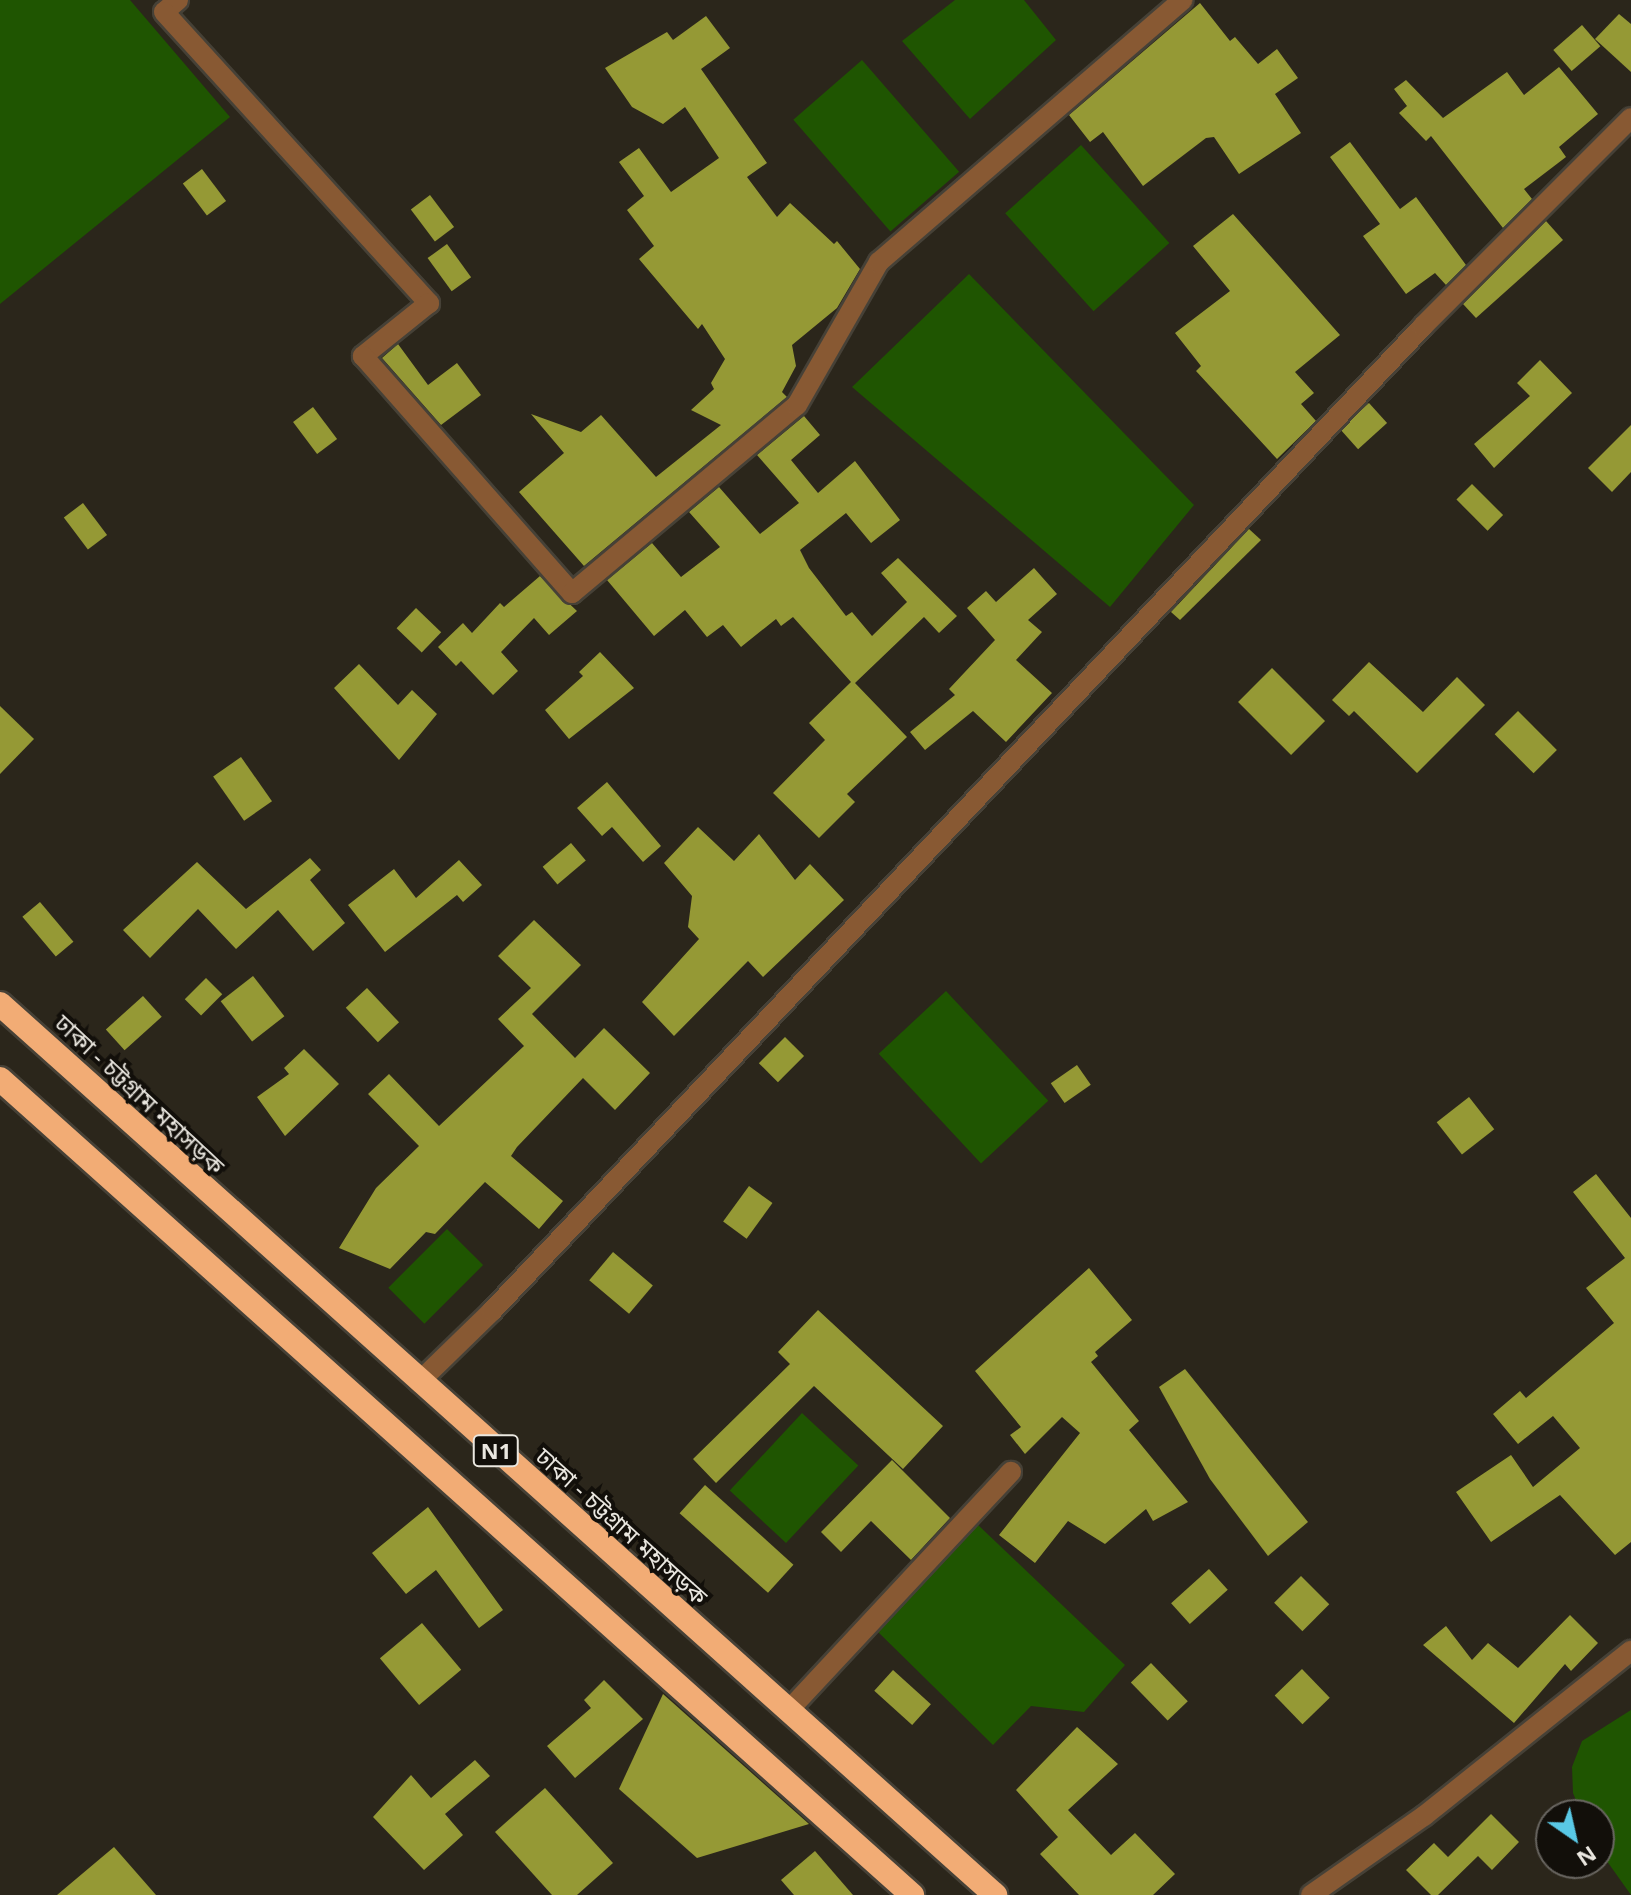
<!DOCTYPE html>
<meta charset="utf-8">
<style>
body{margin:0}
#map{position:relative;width:1631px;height:1895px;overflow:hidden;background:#2b261b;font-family:"Noto Sans","Noto Sans Bengali",sans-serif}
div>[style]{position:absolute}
.water>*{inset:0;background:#1f5501;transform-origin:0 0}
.building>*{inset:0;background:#959935;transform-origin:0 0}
.roads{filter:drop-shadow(2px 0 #464137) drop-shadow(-2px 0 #464137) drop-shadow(0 2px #464137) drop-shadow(0 -2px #464137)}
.street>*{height:20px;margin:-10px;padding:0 10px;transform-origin:10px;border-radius:10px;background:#885933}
.highway>*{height:24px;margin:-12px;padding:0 12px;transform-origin:12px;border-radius:12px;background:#f2ac75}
span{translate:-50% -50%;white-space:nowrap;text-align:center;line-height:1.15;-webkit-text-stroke:8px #120f0a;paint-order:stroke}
.shield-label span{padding:2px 6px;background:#120f0a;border:2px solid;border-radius:6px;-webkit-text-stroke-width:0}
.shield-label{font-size:22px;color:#eae7e0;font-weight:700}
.street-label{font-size:24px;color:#eae7e0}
.north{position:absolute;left:1535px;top:1799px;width:80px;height:80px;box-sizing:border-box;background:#120f0a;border:2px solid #686560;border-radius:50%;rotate:146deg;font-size:22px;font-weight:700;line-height:32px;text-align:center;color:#eae7e0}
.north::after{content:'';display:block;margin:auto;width:28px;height:36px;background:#59c8e5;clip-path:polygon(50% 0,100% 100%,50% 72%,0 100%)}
</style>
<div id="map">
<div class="water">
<i style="clip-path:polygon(0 0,130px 0,230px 117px,0 304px)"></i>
<i style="clip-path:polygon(955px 0,1024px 0,1056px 40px,970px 119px,902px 41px)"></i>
<i style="left:862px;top:60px;width:148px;height:91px;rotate:49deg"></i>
<i style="left:1081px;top:145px;width:132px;height:102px;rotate:48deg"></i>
<i style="clip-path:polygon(969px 274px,1194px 505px,1110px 607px,852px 387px)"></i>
<i style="left:946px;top:991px;width:150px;height:92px;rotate:47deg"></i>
<i style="left:447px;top:1229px;width:51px;height:83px;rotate:45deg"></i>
<i style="left:802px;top:1413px;width:77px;height:106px;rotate:43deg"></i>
<i style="clip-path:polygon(976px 1523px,1125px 1665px,1084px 1712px,1031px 1706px,993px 1745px,874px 1628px)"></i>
<i style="clip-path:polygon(1631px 1710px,1631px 1895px,1599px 1850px,1599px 1815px,1582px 1815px,1573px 1793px,1572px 1767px,1582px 1741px)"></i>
</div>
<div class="building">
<i style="clip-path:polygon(1200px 3px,1230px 41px,1235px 37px,1258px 64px,1277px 49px,1298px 78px,1275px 94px,1301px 133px,1239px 174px,1214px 137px,1206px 138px,1143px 186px,1103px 132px,1090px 142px,1069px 115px)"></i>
<i style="clip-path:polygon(1619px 14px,1631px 24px,1631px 72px,1595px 39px)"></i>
<i style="clip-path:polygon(706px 16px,730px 48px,701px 69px,767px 163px,747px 177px,777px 217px,790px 203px,834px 244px,837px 241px,860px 269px,837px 308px,792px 345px,796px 366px,782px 392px,787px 397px,584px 566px,519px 492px,564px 453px,531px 414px,581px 432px,601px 415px,656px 477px,721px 425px,691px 410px,714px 389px,711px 383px,725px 359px,702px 324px,698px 329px,639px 259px,654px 246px,627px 210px,644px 196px,619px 162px,639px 148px,671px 192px,719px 158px,685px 107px,663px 124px,632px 107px,605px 68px,667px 32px,673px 40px)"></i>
<i style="left:1582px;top:25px;width:28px;height:38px;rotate:49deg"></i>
<i style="clip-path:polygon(1559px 67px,1598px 114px,1559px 147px,1566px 157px,1524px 189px,1532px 199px,1503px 228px,1431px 136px,1426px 141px,1399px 113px,1407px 106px,1394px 89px,1406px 80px,1443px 118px,1507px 72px,1524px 95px)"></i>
<i style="clip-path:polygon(1350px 142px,1400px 209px,1416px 197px,1466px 265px,1446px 285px,1435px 273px,1406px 294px,1363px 236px,1380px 224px,1330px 157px)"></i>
<i style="left:202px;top:169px;width:40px;height:24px;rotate:53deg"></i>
<i style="left:430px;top:195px;width:40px;height:24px;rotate:53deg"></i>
<i style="clip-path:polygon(1233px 214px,1340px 335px,1295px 372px,1314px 393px,1301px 404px,1316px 421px,1277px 459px,1196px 371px,1201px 366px,1175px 333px,1230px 291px,1193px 246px)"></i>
<i style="clip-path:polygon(1546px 221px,1563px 240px,1476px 318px,1463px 304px)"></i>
<i style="left:447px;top:244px;width:41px;height:24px;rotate:54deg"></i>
<i style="clip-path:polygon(398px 344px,428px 385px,457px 363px,481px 395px,441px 425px,382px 358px)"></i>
<i style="clip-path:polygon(1540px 360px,1572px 393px,1494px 468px,1474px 444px,1530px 396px,1517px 383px)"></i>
<i style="left:1369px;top:403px;width:27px;height:39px;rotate:48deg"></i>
<i style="left:313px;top:407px;width:40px;height:25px;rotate:53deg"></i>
<i style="clip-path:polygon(804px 416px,820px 435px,791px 460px,818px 493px,855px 461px,900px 520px,871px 543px,846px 513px,800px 550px,809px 568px,846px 616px,852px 612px,872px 636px,907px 602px,881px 573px,898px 558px,957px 616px,939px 633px,924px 617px,855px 683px,907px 737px,847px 794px,855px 802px,819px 838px,773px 793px,825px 740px,809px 723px,851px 682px,793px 617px,781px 626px,776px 619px,741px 647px,723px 625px,707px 637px,685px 610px,654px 636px,607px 580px,652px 543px,681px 577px,720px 547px,689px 512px,719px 487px,760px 534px,799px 503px,757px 455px)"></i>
<i style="clip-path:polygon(1631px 425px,1631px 472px,1612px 492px,1588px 468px)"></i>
<i style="left:1472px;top:484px;width:44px;height:22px;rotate:45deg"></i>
<i style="left:83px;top:503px;width:40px;height:24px;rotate:53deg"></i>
<i style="clip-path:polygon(1249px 529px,1261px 540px,1180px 620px,1171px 612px)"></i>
<i style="clip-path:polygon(1034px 568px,1057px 594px,1028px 620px,1042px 632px,1016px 660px,1052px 693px,1006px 742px,973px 711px,925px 750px,910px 732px,955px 695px,949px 689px,995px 640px,967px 608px,986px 591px,996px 602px)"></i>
<i style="clip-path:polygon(540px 576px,577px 611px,549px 635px,534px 618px,501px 652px,518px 671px,493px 695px,461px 661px,456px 666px,438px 647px,463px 623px,472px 633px,500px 603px,504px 607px)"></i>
<i style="left:416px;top:608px;width:35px;height:28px;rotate:44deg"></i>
<i style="clip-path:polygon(600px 652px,634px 688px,569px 739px,545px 710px,583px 676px,579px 672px)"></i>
<i style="clip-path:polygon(1369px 662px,1423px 712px,1457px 677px,1485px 705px,1417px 773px,1354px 711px,1349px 716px,1332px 700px)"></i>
<i style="clip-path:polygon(359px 664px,398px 705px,412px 690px,437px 714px,399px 760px,334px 688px)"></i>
<i style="left:1272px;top:668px;width:75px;height:48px;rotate:45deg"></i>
<i style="clip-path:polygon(0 706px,34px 739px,0 774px)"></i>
<i style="left:1518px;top:711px;width:55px;height:33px;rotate:45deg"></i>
<i style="left:241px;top:757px;width:54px;height:34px;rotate:55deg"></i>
<i style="clip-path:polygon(607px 782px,661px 846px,643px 862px,612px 827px,602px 836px,577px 808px)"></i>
<i style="clip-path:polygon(698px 827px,734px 861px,759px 834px,795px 880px,810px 864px,844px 900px,763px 977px,748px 961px,674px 1036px,642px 1002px,699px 939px,688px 927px,692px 896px,664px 863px)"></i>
<i style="left:571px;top:843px;width:23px;height:37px;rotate:50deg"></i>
<i style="clip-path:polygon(310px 858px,321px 870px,310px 880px,345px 923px,313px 951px,278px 910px,236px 949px,198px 909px,150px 958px,123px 930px,197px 862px,246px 909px)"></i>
<i style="clip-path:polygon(459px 860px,482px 885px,463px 902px,457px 895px,385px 952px,348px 905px,394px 869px,416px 898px)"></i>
<i style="left:40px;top:902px;width:52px;height:23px;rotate:50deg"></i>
<i style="clip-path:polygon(534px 920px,581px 965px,532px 1014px,575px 1058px,604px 1028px,650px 1073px,615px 1110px,583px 1078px,517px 1147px,511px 1156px,563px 1201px,539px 1229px,485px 1182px,435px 1234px,426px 1232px,390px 1269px,339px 1248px,376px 1188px,419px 1146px,368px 1094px,389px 1074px,439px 1126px,524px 1046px,498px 1019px,531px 988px,498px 956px)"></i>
<i style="left:253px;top:976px;width:51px;height:41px;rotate:52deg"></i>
<i style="left:206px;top:978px;width:23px;height:30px;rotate:45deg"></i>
<i style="left:367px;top:988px;width:47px;height:29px;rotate:47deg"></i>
<i style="left:143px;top:996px;width:28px;height:50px;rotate:48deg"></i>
<i style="left:785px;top:1037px;width:27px;height:37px;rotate:45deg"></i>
<i style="clip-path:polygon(304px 1049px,339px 1084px,285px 1136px,257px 1097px,289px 1074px,284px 1068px)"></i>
<i style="left:1077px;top:1065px;width:24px;height:32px;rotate:55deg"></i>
<i style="left:1469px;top:1097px;width:41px;height:41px;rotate:52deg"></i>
<i style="clip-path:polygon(1596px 1174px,1631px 1218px,1631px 1542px,1615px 1555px,1560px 1495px,1491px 1542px,1456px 1492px,1511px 1455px,1533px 1487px,1580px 1448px,1553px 1416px,1518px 1444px,1493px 1414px,1520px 1391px,1526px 1398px,1614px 1323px,1586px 1288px,1625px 1258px,1573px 1192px)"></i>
<i style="left:749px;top:1186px;width:29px;height:44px;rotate:36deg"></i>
<i style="left:613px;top:1252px;width:52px;height:37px;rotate:40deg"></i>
<i style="clip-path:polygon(1089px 1268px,1132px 1320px,1095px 1352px,1098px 1356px,1091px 1362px,1139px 1421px,1129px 1430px,1188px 1502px,1153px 1521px,1146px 1509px,1105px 1544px,1068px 1521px,1035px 1563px,999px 1535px,1080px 1433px,1062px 1417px,1025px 1454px,1010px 1435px,1021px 1427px,975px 1371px)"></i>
<i style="clip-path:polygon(818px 1310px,943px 1426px,903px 1469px,814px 1386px,716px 1483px,693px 1459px,790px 1364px,778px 1352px)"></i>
<i style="clip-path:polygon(1185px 1369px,1308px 1522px,1268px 1556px,1210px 1479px,1159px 1387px)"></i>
<i style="clip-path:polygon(892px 1460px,950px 1518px,911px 1560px,871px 1521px,841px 1552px,821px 1532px)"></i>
<i style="left:705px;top:1485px;width:119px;height:38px;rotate:42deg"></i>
<i style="clip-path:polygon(428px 1507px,503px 1610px,479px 1628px,436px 1570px,406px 1594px,372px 1553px)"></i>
<i style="left:1209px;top:1569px;width:28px;height:51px;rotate:48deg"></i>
<i style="left:1301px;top:1576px;width:40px;height:38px;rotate:45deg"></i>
<i style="clip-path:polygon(1570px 1615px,1598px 1643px,1571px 1671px,1565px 1664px,1514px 1723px,1423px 1645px,1446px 1626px,1472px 1660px,1488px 1643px,1518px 1668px)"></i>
<i style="left:422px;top:1623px;width:61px;height:55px;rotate:50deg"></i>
<i style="left:1151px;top:1663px;width:53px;height:28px;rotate:46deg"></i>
<i style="left:1302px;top:1669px;width:40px;height:38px;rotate:46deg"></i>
<i style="left:893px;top:1670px;width:51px;height:28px;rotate:42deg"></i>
<i style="clip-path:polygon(604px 1680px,643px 1719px,575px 1778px,547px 1746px,591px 1708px,584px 1700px)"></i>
<i style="clip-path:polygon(663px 1694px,809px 1824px,697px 1858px,619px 1789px)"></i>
<i style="clip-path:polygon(1077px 1727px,1118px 1764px,1068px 1810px,1111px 1855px,1135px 1833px,1175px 1874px,1153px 1895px,1079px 1895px,1040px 1854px,1058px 1837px,1016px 1790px)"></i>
<i style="clip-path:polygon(475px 1760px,490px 1776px,445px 1814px,463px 1835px,424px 1870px,373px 1817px,411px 1775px,431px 1798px)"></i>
<i style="clip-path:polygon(545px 1788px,613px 1863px,577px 1895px,552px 1895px,495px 1832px)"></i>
<i style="clip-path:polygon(1491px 1814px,1519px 1842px,1492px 1870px,1478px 1856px,1438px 1895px,1431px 1895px,1406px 1870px,1434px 1843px,1448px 1857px)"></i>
<i style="clip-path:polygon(114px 1847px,156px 1895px,57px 1895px)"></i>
<i style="clip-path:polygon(815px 1851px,853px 1895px,794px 1895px,781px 1880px)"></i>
</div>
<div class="roads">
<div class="street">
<i style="left:178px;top:0;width:18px;rotate:139deg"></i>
<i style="left:164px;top:12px;width:394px;rotate:47.7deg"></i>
<i style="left:429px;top:303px;width:85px;rotate:141.2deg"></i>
<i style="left:363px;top:356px;width:316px;rotate:48.6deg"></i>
<i style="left:572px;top:593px;width:293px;rotate:-39.9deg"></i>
<i style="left:797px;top:405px;width:165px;rotate:-60.2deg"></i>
<i style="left:879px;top:262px;width:401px;rotate:-40.8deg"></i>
<i style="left:419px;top:1382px;width:102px;rotate:-44.2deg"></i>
<i style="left:492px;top:1311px;width:1355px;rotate:-46.61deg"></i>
<i style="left:1423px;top:326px;width:294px;rotate:-45deg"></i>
<i style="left:788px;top:1711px;width:327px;rotate:-47deg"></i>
<i style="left:1311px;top:1895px;width:138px;rotate:-35deg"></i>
<i style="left:1424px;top:1816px;width:265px;rotate:-38.6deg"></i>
</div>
<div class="highway">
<i style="left:0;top:1004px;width:1336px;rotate:41.84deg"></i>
<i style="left:0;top:1079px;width:1224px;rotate:41.82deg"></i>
</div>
</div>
<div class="shield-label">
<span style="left:496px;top:1451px">N1</span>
</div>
<div class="street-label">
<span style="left:140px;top:1094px;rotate:43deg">ঢাকা - চট্টগ্রাম মহাসড়ক</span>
<span style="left:622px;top:1526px;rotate:42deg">ঢাকা - চট্টগ্রাম মহাসড়ক</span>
</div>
<div class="north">N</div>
</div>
